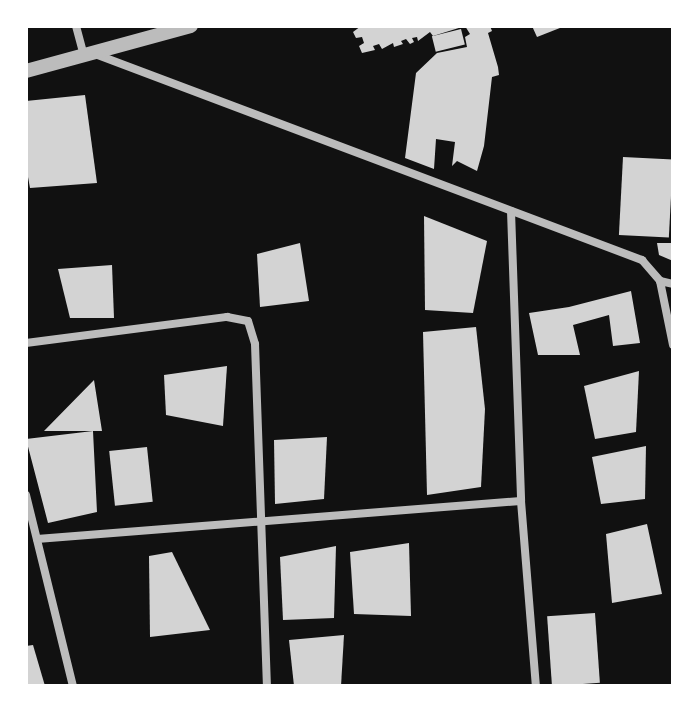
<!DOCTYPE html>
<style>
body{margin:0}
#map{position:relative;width:699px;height:712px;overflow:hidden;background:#111;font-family:"Fira Sans Condensed",sans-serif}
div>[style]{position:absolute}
.building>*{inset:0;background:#d3d3d3;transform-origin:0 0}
.minor>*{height:8px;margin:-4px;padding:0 4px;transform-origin:4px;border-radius:4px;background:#bcbcbc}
.tertiary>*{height:14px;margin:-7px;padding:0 7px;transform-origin:7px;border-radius:7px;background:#bcbcbc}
span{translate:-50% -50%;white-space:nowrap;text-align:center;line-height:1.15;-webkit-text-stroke:6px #fff;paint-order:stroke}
.frame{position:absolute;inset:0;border:28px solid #fff;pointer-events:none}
</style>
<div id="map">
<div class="building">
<i style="clip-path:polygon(361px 26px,462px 26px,462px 27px,433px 36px,430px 32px,418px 41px,417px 37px,412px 38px,414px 42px,410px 44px,406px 39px,401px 41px,403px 44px,394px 47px,393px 43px,382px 49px,379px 44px,373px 46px,375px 50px,362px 53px,359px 46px,364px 43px,362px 37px,356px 38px,353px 32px)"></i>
<i style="clip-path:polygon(465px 26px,490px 26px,492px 31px,488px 33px,498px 67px,499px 75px,492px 77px,484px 146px,477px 171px,457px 161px,452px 166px,455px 142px,436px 139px,434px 169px,405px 158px,416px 73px,437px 53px,467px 47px,465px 37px,470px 34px)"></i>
<i style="clip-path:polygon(532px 26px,565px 26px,537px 37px)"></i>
<i style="left:461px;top:29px;width:16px;height:30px;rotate:76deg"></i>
<i style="clip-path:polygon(85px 95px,97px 183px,30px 188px,26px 166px,26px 101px)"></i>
<i style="left:623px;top:157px;width:50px;height:78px;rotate:3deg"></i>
<i style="clip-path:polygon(424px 216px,487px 241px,473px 313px,425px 310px)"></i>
<i style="clip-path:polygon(300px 243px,309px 301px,260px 307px,257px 254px)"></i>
<i style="clip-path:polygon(657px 243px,673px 243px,673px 261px,659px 255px)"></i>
<i style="clip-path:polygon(112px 265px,114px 318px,70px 318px,58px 269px)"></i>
<i style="clip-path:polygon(631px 291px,640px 343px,613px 346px,609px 315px,573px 325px,580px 355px,538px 355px,529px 313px,569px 307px)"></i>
<i style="clip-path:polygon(476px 327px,485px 409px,481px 487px,427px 495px,423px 332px)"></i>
<i style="clip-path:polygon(227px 366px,223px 426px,166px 415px,164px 375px)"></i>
<i style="clip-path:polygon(639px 371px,636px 432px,595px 439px,584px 386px)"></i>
<i style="clip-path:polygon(94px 380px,102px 431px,93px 431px,97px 512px,48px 523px,26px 439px,93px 431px,44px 431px)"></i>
<i style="clip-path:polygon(327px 437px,324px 499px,275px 504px,274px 440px)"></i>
<i style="clip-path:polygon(646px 446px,645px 499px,601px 504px,592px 457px)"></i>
<i style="left:147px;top:447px;width:55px;height:38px;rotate:84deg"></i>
<i style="clip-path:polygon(647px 524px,662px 594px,612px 603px,606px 534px)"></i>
<i style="clip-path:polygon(409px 543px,411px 616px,354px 614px,350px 552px)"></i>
<i style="clip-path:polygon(336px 546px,334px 618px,283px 620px,280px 557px)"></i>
<i style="clip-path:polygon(172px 552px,210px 630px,150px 637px,149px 556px)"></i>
<i style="left:595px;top:613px;width:70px;height:48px;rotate:86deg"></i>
<i style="clip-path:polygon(344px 635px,341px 686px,294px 686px,289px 640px)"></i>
<i style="clip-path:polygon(33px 645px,45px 686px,26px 686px,26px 646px)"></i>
</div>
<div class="minor">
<i style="left:76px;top:26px;width:31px;rotate:75deg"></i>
<i style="left:95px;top:54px;width:585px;rotate:20.64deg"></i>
<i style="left:642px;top:260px;width:28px;rotate:49deg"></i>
<i style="left:660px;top:281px;width:65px;rotate:78.5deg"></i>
<i style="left:511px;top:211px;width:290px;rotate:88deg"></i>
<i style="left:660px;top:281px;width:13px;rotate:13deg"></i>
<i style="left:26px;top:343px;width:203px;rotate:-7.4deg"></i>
<i style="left:227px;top:317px;width:21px;rotate:11deg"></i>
<i style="left:248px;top:321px;width:24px;rotate:73deg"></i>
<i style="left:255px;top:344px;width:342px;rotate:88deg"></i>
<i style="left:26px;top:495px;width:197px;rotate:76.2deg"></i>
<i style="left:37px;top:539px;width:485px;rotate:-4.5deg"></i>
<i style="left:521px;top:501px;width:186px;rotate:85.4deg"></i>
</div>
<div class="tertiary">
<i style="left:26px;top:71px;width:171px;rotate:-15.3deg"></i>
</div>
<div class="frame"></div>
</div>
